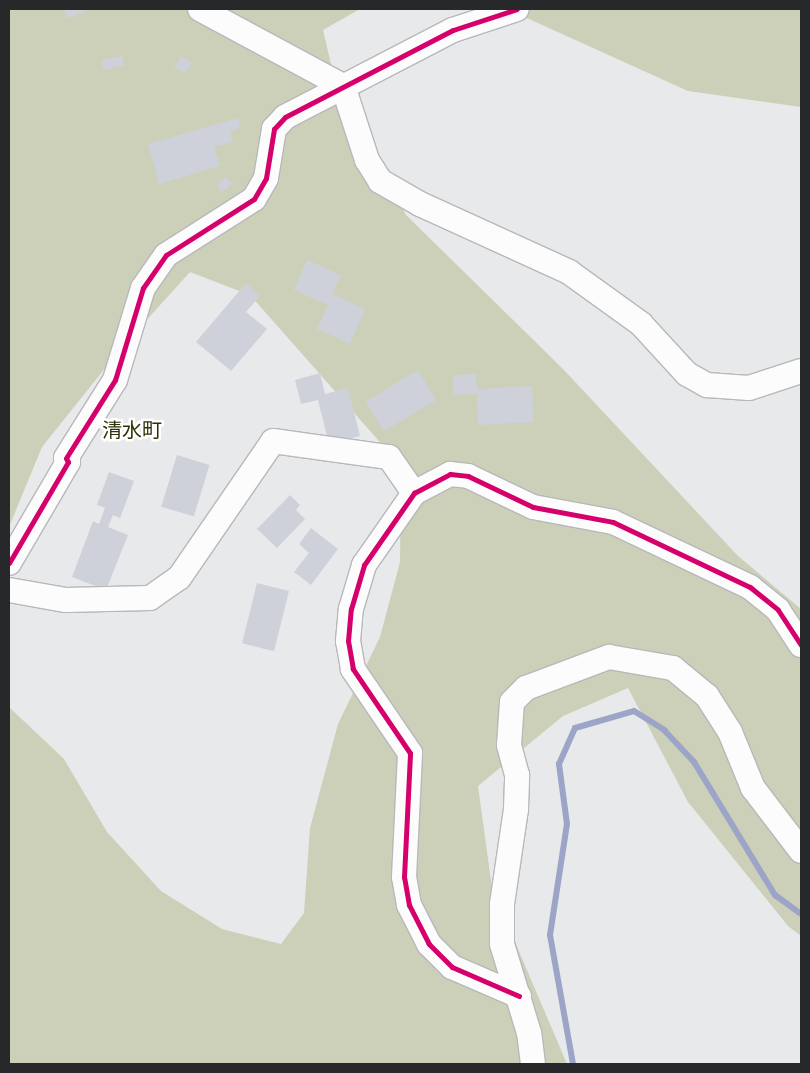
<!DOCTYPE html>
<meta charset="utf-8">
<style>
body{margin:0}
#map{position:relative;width:810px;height:1073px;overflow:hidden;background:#e8e9eb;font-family:"Open Sans","Noto Sans JP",sans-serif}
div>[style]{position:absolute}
.green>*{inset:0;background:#ccd0b8}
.stream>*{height:6px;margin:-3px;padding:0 3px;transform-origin:3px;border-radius:3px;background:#9ca5c7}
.building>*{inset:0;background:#ced1da;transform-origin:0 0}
.roads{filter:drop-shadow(1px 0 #b7b8b9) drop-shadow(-1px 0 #b7b8b9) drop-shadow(0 1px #b7b8b9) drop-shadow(0 -1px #b7b8b9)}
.minor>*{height:24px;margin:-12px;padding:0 12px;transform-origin:12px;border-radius:12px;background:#fcfcfc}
.cycleway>*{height:5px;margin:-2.5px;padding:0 2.5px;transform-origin:2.5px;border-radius:2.5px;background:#d6006c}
span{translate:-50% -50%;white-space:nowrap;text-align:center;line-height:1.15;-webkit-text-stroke:5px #fff;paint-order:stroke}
.quarter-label{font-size:20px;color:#2d3006}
.frame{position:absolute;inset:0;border:10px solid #272829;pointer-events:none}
</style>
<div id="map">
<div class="green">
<i style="clip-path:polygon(9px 9px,360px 9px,323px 30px,336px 85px,406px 215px,564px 370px,738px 556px,801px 609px,801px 936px,788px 926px,688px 802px,628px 688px,563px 716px,478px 786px,492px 888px,567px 1064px,9px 1064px,9px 707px,64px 759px,107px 832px,161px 891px,222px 929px,281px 944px,304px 913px,310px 828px,338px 724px,380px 637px,400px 562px,401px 466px,250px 295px,190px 272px,122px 347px,42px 447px,9px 527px)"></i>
<i style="clip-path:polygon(507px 9px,801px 9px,801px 107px,688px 91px)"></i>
</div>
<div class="stream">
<i style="left:573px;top:1064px;width:131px;rotate:-100.1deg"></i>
<i style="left:550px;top:935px;width:112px;rotate:-81.3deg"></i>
<i style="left:567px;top:824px;width:61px;rotate:-97.6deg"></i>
<i style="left:559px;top:764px;width:39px;rotate:-66deg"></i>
<i style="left:575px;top:728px;width:61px;rotate:-16.1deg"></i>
<i style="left:634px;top:711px;width:36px;rotate:32deg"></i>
<i style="left:664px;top:730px;width:44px;rotate:46.8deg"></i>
<i style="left:694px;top:762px;width:156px;rotate:58.7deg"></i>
<i style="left:775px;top:895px;width:32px;rotate:36deg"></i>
</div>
<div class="building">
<i style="clip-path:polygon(64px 9px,87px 9px,88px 10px,67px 18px)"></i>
<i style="left:122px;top:56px;width:10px;height:21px;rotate:79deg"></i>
<i style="left:181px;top:56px;width:13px;height:13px;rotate:32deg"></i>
<i style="clip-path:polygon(238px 118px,240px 128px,230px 131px,233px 142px,214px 147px,220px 166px,159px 184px,148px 144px)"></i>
<i style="left:226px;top:177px;width:9px;height:13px;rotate:49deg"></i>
<i style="clip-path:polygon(307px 260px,341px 275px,332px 294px,365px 309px,350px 344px,317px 329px,328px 305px,294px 290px)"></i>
<i style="clip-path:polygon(246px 283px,260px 296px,246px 312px,267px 329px,231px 371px,196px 342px)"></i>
<i style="left:418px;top:370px;width:35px;height:61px;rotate:59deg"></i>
<i style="clip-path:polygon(320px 373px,325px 394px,348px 388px,360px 436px,329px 444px,318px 400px,301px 404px,295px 380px)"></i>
<i style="clip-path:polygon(476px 374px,477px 389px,532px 386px,534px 422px,478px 425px,477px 394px,453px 395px,453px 375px)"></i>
<i style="left:177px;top:455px;width:34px;height:54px;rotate:17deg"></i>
<i style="clip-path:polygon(109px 472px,134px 481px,120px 518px,113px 515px,108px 527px,128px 535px,106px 590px,72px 577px,93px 521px,99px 524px,105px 508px,97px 505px)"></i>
<i style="clip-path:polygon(290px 495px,300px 505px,296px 510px,305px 519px,277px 548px,257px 529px)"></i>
<i style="clip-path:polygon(311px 528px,338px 549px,311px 585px,294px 572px,309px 553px,299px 544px)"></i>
<i style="left:257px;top:583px;width:33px;height:62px;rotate:14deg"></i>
</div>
<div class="roads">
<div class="minor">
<i style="left:200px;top:9px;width:162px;rotate:28.3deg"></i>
<i style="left:343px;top:86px;width:78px;rotate:72deg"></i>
<i style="left:367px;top:160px;width:25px;rotate:58deg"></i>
<i style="left:380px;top:181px;width:46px;rotate:29.9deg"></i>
<i style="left:420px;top:204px;width:164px;rotate:24.5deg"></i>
<i style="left:569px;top:272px;width:89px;rotate:35.8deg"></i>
<i style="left:641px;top:324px;width:68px;rotate:47.4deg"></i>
<i style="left:687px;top:374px;width:23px;rotate:29deg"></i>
<i style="left:707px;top:385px;width:42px;rotate:4.1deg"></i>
<i style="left:749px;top:388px;width:55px;rotate:-18.1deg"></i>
<i style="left:9px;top:563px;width:117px;rotate:-59.7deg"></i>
<i style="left:68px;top:462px;width:4px;rotate:-117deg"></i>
<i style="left:66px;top:458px;width:92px;rotate:-57.9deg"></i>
<i style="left:115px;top:380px;width:96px;rotate:-73.1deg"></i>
<i style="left:143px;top:288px;width:40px;rotate:-55.1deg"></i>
<i style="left:166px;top:255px;width:104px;rotate:-32.5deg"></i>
<i style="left:254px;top:199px;width:24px;rotate:-60deg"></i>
<i style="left:266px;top:178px;width:50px;rotate:-80.7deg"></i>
<i style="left:274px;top:129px;width:16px;rotate:-47deg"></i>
<i style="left:285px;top:117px;width:189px;rotate:-27.4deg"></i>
<i style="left:453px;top:30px;width:67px;rotate:-18.2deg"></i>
<i style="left:9px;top:590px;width:58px;rotate:10deg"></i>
<i style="left:66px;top:600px;width:84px;rotate:-1.4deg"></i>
<i style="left:150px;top:598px;width:35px;rotate:-35deg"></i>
<i style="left:179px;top:578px;width:166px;rotate:-55.5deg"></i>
<i style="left:273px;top:441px;width:117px;rotate:7.9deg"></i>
<i style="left:389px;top:457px;width:44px;rotate:55.2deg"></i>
<i style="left:519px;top:996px;width:73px;rotate:-156.6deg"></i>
<i style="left:452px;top:967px;width:33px;rotate:-135deg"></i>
<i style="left:429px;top:944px;width:44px;rotate:-117.1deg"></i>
<i style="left:409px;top:905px;width:28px;rotate:-100deg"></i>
<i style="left:404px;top:877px;width:124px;rotate:-87.2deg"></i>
<i style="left:410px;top:753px;width:102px;rotate:-124.2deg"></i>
<i style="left:353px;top:669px;width:28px;rotate:-100deg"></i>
<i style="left:348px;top:641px;width:32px;rotate:-85deg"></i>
<i style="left:351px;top:609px;width:46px;rotate:-73.5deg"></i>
<i style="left:364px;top:565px;width:88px;rotate:-55.2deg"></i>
<i style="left:414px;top:493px;width:41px;rotate:-27.8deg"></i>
<i style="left:450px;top:474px;width:18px;rotate:6deg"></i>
<i style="left:468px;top:476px;width:72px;rotate:25.5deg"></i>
<i style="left:533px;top:507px;width:81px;rotate:10.6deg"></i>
<i style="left:613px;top:522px;width:152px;rotate:25.4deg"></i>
<i style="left:750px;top:587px;width:36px;rotate:39deg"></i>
<i style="left:778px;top:610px;width:42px;rotate:56.7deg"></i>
<i style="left:533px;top:1064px;width:31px;rotate:-97deg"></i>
<i style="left:529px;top:1033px;width:93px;rotate:-106.9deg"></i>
<i style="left:502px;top:944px;width:40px;rotate:-90deg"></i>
<i style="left:502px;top:904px;width:96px;rotate:-81.6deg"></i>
<i style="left:516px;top:809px;width:34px;rotate:-88deg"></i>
<i style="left:517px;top:775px;width:31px;rotate:-105deg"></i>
<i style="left:509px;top:745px;width:43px;rotate:-86deg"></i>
<i style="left:512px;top:702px;width:20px;rotate:-45deg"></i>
<i style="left:526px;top:688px;width:89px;rotate:-20.5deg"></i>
<i style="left:609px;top:657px;width:65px;rotate:9.8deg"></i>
<i style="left:673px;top:668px;width:44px;rotate:39.5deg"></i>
<i style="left:707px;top:696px;width:43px;rotate:57.4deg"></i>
<i style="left:730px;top:732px;width:61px;rotate:67.7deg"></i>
<i style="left:753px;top:788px;width:79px;rotate:52.7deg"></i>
</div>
</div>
<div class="cycleway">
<i style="left:9px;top:563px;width:117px;rotate:-59.7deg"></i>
<i style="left:68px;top:462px;width:4px;rotate:-117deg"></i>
<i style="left:66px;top:458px;width:92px;rotate:-57.9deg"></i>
<i style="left:115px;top:380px;width:96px;rotate:-73.1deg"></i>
<i style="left:143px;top:288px;width:40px;rotate:-55.1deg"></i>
<i style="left:166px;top:255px;width:104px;rotate:-32.5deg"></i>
<i style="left:254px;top:199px;width:24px;rotate:-60deg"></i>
<i style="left:266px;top:178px;width:50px;rotate:-80.7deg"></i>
<i style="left:274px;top:129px;width:16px;rotate:-47deg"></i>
<i style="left:285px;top:117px;width:189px;rotate:-27.4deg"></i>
<i style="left:453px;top:30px;width:67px;rotate:-18.2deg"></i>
<i style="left:519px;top:996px;width:73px;rotate:-156.6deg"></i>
<i style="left:452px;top:967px;width:33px;rotate:-135deg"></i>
<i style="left:429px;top:944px;width:44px;rotate:-117.1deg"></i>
<i style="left:409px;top:905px;width:28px;rotate:-100deg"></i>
<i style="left:404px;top:877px;width:124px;rotate:-87.2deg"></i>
<i style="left:410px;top:753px;width:102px;rotate:-124.2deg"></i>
<i style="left:353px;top:669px;width:28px;rotate:-100deg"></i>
<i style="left:348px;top:641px;width:32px;rotate:-85deg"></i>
<i style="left:351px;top:609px;width:46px;rotate:-73.5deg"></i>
<i style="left:364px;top:565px;width:88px;rotate:-55.2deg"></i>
<i style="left:414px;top:493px;width:41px;rotate:-27.8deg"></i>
<i style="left:450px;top:474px;width:18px;rotate:6deg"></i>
<i style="left:468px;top:476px;width:72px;rotate:25.5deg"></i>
<i style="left:533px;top:507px;width:81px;rotate:10.6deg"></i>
<i style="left:613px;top:522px;width:152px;rotate:25.4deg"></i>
<i style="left:750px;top:587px;width:36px;rotate:39deg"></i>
<i style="left:778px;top:610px;width:42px;rotate:56.7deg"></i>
</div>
<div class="quarter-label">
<span style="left:132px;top:429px">清水町</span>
</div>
<div class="frame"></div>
</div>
